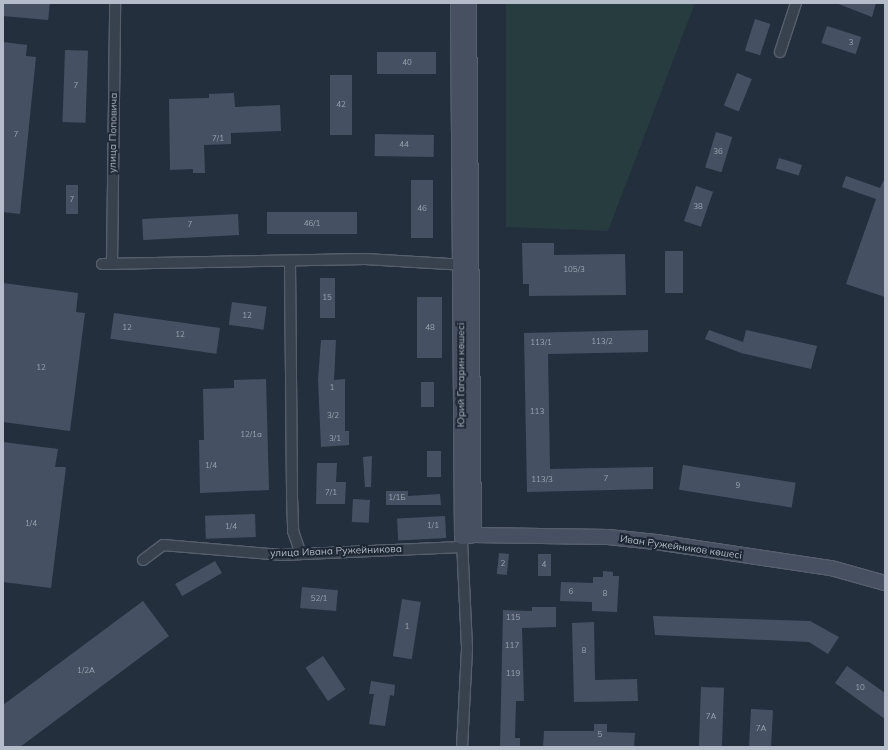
<!DOCTYPE html>
<meta charset="utf-8">
<style>
body{margin:0}
#map{position:relative;width:888px;height:750px;overflow:hidden;background:#242f3e;font-family:Mulish,sans-serif}
div>[style]{position:absolute}
.green>*{inset:0;background:#263c3f}
.building>*{inset:0;background:#455162;transform-origin:0 0}
.roads{filter:drop-shadow(1px 0 #565f6c) drop-shadow(-1px 0 #565f6c) drop-shadow(0 1px #565f6c) drop-shadow(0 -1px #565f6c)}
.minor>*{height:10px;margin:-5px;padding:0 5px;transform-origin:5px;border-radius:5px;background:#38414e}
.secondary>*{height:14px;margin:-7px;padding:0 7px;transform-origin:7px;border-radius:7px;background:#465061}
span{translate:-50% -50%;white-space:nowrap;text-align:center;line-height:1.15;-webkit-text-stroke:4px #1d2633;paint-order:stroke}
.number-label{font-size:8px;color:#98a1af}
.number-label span{-webkit-text-stroke-width:0}
.street-label{font-size:10px;color:#b4bcc9}
.frame{position:absolute;inset:0;border:4px solid #b4bcc9;pointer-events:none}
</style>
<div id="map">
<div class="green">
<i style="clip-path:polygon(506px 3px,695px 3px,608px 231px,506px 227px)"></i>
</div>
<div class="building">
<i style="clip-path:polygon(3px 3px,50px 3px,48px 20px,3px 16px)"></i>
<i style="clip-path:polygon(836px 3px,876px 3px,872px 17px)"></i>
<i style="left:755px;top:19px;width:16px;height:33px;rotate:18deg"></i>
<i style="left:827px;top:26px;width:36px;height:18px;rotate:18deg"></i>
<i style="clip-path:polygon(3px 42px,27px 45px,26px 56px,36px 57px,20px 214px,3px 212px)"></i>
<i style="left:65px;top:50px;width:23px;height:72px;rotate:2deg"></i>
<i style="left:377px;top:52px;width:59px;height:22px"></i>
<i style="left:737px;top:73px;width:16px;height:35px;rotate:22deg"></i>
<i style="left:330px;top:75px;width:22px;height:60px"></i>
<i style="clip-path:polygon(234px 93px,235px 107px,280px 105px,281px 131px,231px 133px,231px 144px,204px 145px,205px 173px,193px 173px,193px 169px,170px 170px,169px 99px,209px 98px,209px 94px)"></i>
<i style="left:716px;top:132px;width:17px;height:37px;rotate:17deg"></i>
<i style="left:375px;top:134px;width:59px;height:22px;rotate:1deg"></i>
<i style="left:779px;top:158px;width:24px;height:11px;rotate:17deg"></i>
<i style="clip-path:polygon(846px 176px,880px 188px,885px 178px,885px 297px,846px 284px,876px 199px,842px 187px)"></i>
<i style="left:411px;top:180px;width:22px;height:58px"></i>
<i style="left:66px;top:185px;width:12px;height:29px"></i>
<i style="left:696px;top:186px;width:18px;height:37px;rotate:19deg"></i>
<i style="left:357px;top:212px;width:22px;height:90px;rotate:90deg"></i>
<i style="left:238px;top:214px;width:21px;height:96px;rotate:87deg"></i>
<i style="clip-path:polygon(522px 243px,554px 243px,554px 255px,625px 254px,626px 295px,529px 296px,529px 284px,523px 284px)"></i>
<i style="left:665px;top:251px;width:18px;height:42px"></i>
<i style="left:320px;top:278px;width:15px;height:40px"></i>
<i style="clip-path:polygon(3px 283px,78px 293px,76px 312px,85px 313px,70px 431px,3px 422px)"></i>
<i style="left:417px;top:297px;width:25px;height:61px"></i>
<i style="left:232px;top:302px;width:35px;height:23px;rotate:8deg"></i>
<i style="left:114px;top:313px;width:107px;height:26px;rotate:8deg"></i>
<i style="clip-path:polygon(648px 330px,648px 352px,548px 354px,550px 469px,653px 467px,653px 489px,527px 492px,524px 333px)"></i>
<i style="clip-path:polygon(709px 330px,743px 342px,746px 330px,817px 346px,811px 369px,741px 353px,705px 339px)"></i>
<i style="clip-path:polygon(321px 340px,336px 340px,334px 380px,345px 379px,345px 431px,349px 431px,349px 445px,321px 447px,318px 380px)"></i>
<i style="clip-path:polygon(266px 379px,269px 490px,200px 493px,199px 440px,204px 440px,203px 389px,234px 388px,234px 380px)"></i>
<i style="left:421px;top:382px;width:13px;height:25px"></i>
<i style="clip-path:polygon(3px 442px,58px 449px,55px 467px,66px 467px,51px 588px,3px 582px)"></i>
<i style="left:427px;top:451px;width:14px;height:26px"></i>
<i style="clip-path:polygon(372px 456px,371px 487px,365px 487px,363px 457px)"></i>
<i style="clip-path:polygon(317px 463px,337px 463px,336px 482px,346px 482px,345px 504px,316px 504px)"></i>
<i style="left:683px;top:465px;width:114px;height:25px;rotate:9deg"></i>
<i style="clip-path:polygon(386px 491px,408px 491px,408px 496px,440px 494px,441px 505px,386px 505px)"></i>
<i style="left:353px;top:499px;width:17px;height:23px;rotate:3deg"></i>
<i style="left:255px;top:514px;width:23px;height:50px;rotate:88deg"></i>
<i style="left:445px;top:516px;width:22px;height:48px;rotate:87deg"></i>
<i style="left:499px;top:553px;width:10px;height:21px;rotate:6deg"></i>
<i style="left:538px;top:554px;width:13px;height:22px"></i>
<i style="left:215px;top:561px;width:14px;height:46px;rotate:60deg"></i>
<i style="clip-path:polygon(603px 571px,613px 572px,613px 576px,619px 576px,617px 612px,592px 611px,592px 602px,560px 601px,561px 582px,593px 583px,593px 577px,603px 577px)"></i>
<i style="left:302px;top:587px;width:36px;height:21px;rotate:5deg"></i>
<i style="left:402px;top:599px;width:19px;height:58px;rotate:9deg"></i>
<i style="clip-path:polygon(143px 601px,169px 636px,20px 747px,3px 747px,3px 705px)"></i>
<i style="clip-path:polygon(532px 607px,556px 607px,556px 627px,522px 628px,524px 701px,516px 701px,515px 738px,520px 738px,520px 747px,500px 747px,503px 610px,532px 611px)"></i>
<i style="clip-path:polygon(653px 616px,810px 621px,839px 637px,828px 654px,809px 642px,655px 635px)"></i>
<i style="clip-path:polygon(594px 622px,595px 680px,637px 679px,638px 701px,574px 702px,572px 623px)"></i>
<i style="left:323px;top:656px;width:40px;height:21px;rotate:56deg"></i>
<i style="clip-path:polygon(847px 666px,885px 693px,885px 719px,835px 683px)"></i>
<i style="clip-path:polygon(371px 681px,395px 685px,394px 696px,390px 695px,385px 726px,369px 724px,374px 694px,369px 694px)"></i>
<i style="left:701px;top:687px;width:23px;height:60px;rotate:2deg"></i>
<i style="left:751px;top:709px;width:22px;height:38px;rotate:3deg"></i>
<i style="clip-path:polygon(594px 724px,607px 724px,607px 732px,635px 733px,634px 747px,543px 747px,544px 731px,594px 731px)"></i>
</div>
<div class="roads">
<div class="minor">
<i style="left:780px;top:52px;width:52px;rotate:-71.9deg"></i>
<i style="left:290px;top:262px;width:235px;rotate:89.5deg"></i>
<i style="left:292px;top:497px;width:34px;rotate:88deg"></i>
<i style="left:293px;top:531px;width:24px;rotate:71deg"></i>
<i style="left:102px;top:264px;width:263px;rotate:-1.1deg"></i>
<i style="left:365px;top:259px;width:101px;rotate:3.4deg"></i>
<i style="left:112px;top:264px;width:261px;rotate:-89.3deg"></i>
<i style="left:462px;top:541px;width:108px;rotate:87.3deg"></i>
<i style="left:467px;top:649px;width:98px;rotate:92.9deg"></i>
<i style="left:143px;top:560px;width:25px;rotate:-37deg"></i>
<i style="left:163px;top:545px;width:118px;rotate:4.8deg"></i>
<i style="left:281px;top:555px;width:181px;rotate:-2.5deg"></i>
</div>
<div class="secondary">
<i style="left:458px;top:3px;width:534px;rotate:89.57deg"></i>
<i style="left:462px;top:537px;width:12px;rotate:-9deg"></i>
<i style="left:474px;top:535px;width:134px;rotate:0.9deg"></i>
<i style="left:608px;top:537px;width:48px;rotate:5.9deg"></i>
<i style="left:656px;top:542px;width:177px;rotate:8.5deg"></i>
<i style="left:831px;top:568px;width:56px;rotate:15.5deg"></i>
<i style="left:469px;top:3px;width:532px;rotate:89.46deg"></i>
</div>
</div>
<div class="number-label">
<span style="left:851px;top:43px">3</span>
<span style="left:407px;top:63px">40</span>
<span style="left:76px;top:86px">7</span>
<span style="left:341px;top:105px">42</span>
<span style="left:16px;top:135px">7</span>
<span style="left:218px;top:139px">7/1</span>
<span style="left:404px;top:145px">44</span>
<span style="left:718px;top:152px">36</span>
<span style="left:72px;top:200px">7</span>
<span style="left:698px;top:207px">38</span>
<span style="left:422px;top:209px">46</span>
<span style="left:312px;top:224px">46/1</span>
<span style="left:190px;top:225px">7</span>
<span style="left:574px;top:270px">105/3</span>
<span style="left:327px;top:298px">15</span>
<span style="left:247px;top:316px">12</span>
<span style="left:127px;top:328px">12</span>
<span style="left:430px;top:328px">48</span>
<span style="left:180px;top:335px">12</span>
<span style="left:602px;top:342px">113/2</span>
<span style="left:541px;top:343px">113/1</span>
<span style="left:41px;top:368px">12</span>
<span style="left:332px;top:388px">1</span>
<span style="left:537px;top:412px">113</span>
<span style="left:333px;top:416px">3/2</span>
<span style="left:251px;top:435px">12/1а</span>
<span style="left:335px;top:439px">3/1</span>
<span style="left:211px;top:466px">1/4</span>
<span style="left:606px;top:479px">7</span>
<span style="left:542px;top:480px">113/3</span>
<span style="left:738px;top:486px">9</span>
<span style="left:331px;top:493px">7/1</span>
<span style="left:397px;top:498px">1/1Б</span>
<span style="left:31px;top:524px">1/4</span>
<span style="left:433px;top:526px">1/1</span>
<span style="left:231px;top:527px">1/4</span>
<span style="left:503px;top:564px">2</span>
<span style="left:544px;top:565px">4</span>
<span style="left:571px;top:592px">6</span>
<span style="left:605px;top:594px">8</span>
<span style="left:319px;top:599px">52/1</span>
<span style="left:513px;top:618px">115</span>
<span style="left:407px;top:627px">1</span>
<span style="left:512px;top:646px">117</span>
<span style="left:584px;top:651px">8</span>
<span style="left:86px;top:671px">1/2А</span>
<span style="left:513px;top:674px">119</span>
<span style="left:860px;top:688px">10</span>
<span style="left:711px;top:717px">7А</span>
<span style="left:761px;top:729px">7А</span>
<span style="left:600px;top:735px">5</span>
</div>
<div class="street-label">
<span style="left:113px;top:133px;rotate:-89deg">улица Поповича</span>
<span style="left:461px;top:375px;rotate:-90deg">Юрий Гагарин көшесі</span>
<span style="left:681px;top:547px;rotate:8deg">Иван Ружейников көшесі</span>
<span style="left:336px;top:551px;rotate:-2deg">улица Ивана Ружейникова</span>
</div>
<div class="frame"></div>
</div>
